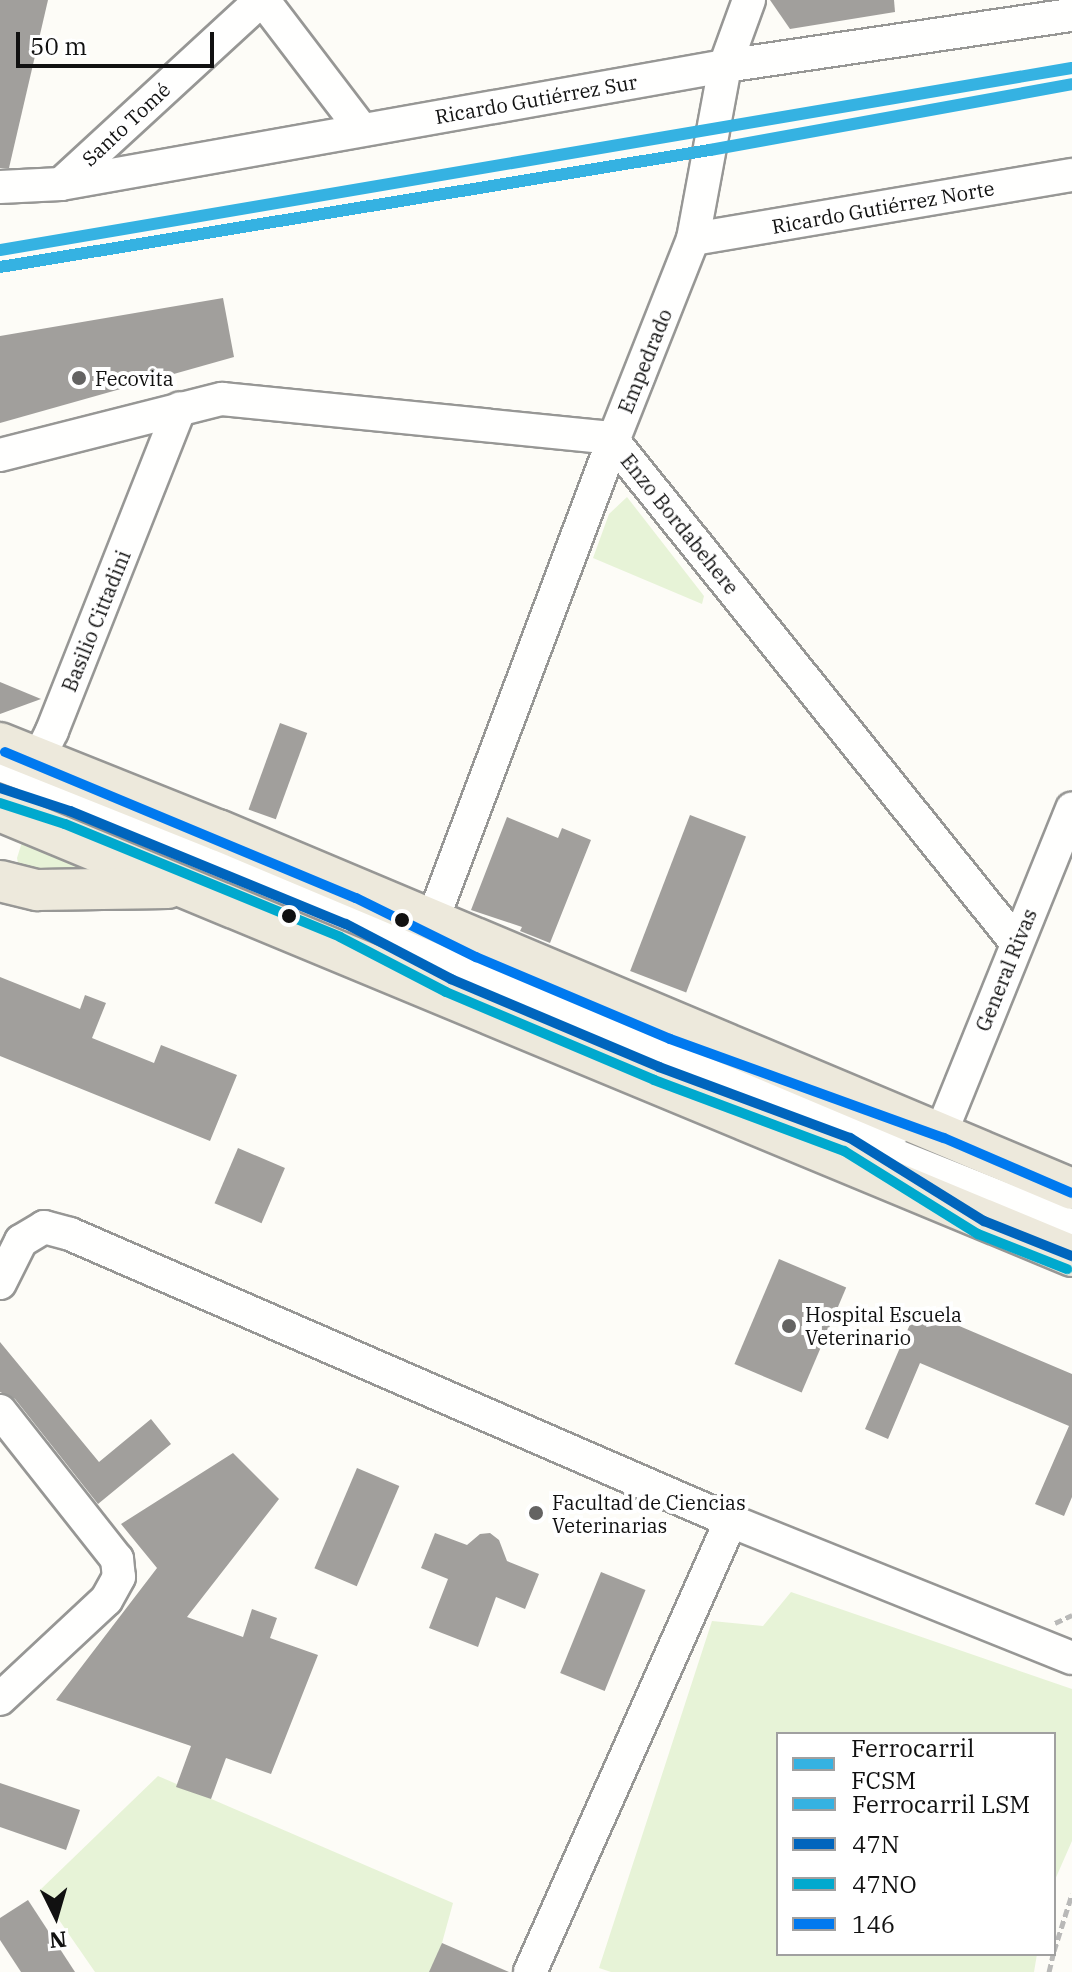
<!DOCTYPE html>
<meta charset="utf-8">
<style>
body{margin:0}
#map{position:relative;width:1072px;height:1972px;overflow:hidden;background:#fdfcf7;font-family:"IBM Plex Serif",serif}
div>[style]{position:absolute}
.green>*{inset:0;background:#e7f3d7}
.building>*{inset:0;background:#a19f9c;transform-origin:0 0}
.path>*{height:5px;margin-top:-2.5px;transform-origin:0;background:repeating-linear-gradient(90deg,#b9b9b8 0 8px,transparent 0 12px)}
.roads{filter:drop-shadow(2px 0 #979795) drop-shadow(-2px 0 #979795) drop-shadow(0 2px #979795) drop-shadow(0 -2px #979795)}
.minor>*{height:32px;margin:-16px;padding:0 16px;transform-origin:16px;border-radius:16px;background:#fffffe}
.major>*{height:40px;margin:-20px;padding:0 20px;transform-origin:20px;border-radius:20px;background:#ede9dc}
.bus-1>*{height:10px;margin:-5px;padding:0 5px;transform-origin:5px;border-radius:5px;background:#0065bd}
.bus-2>*{height:10px;margin:-5px;padding:0 5px;transform-origin:5px;border-radius:5px;background:#00a9ce}
.bus-3>*{height:10px;margin:-5px;padding:0 5px;transform-origin:5px;border-radius:5px;background:#0079ef}
.rail-1>*{height:12px;margin:-6px;padding:0 6px;transform-origin:6px;border-radius:6px;background:#35b2e2}
.rail-2>*{height:12px;margin:-6px;padding:0 6px;transform-origin:6px;border-radius:6px;background:#35b2e2}
.dots>*{width:22px;height:22px;translate:-50% -50%;box-sizing:border-box;border:4px solid #fff;border-radius:50%}
span{translate:-50% -50%;white-space:nowrap;text-align:center;line-height:1.15;-webkit-text-stroke:8px #fff;paint-order:stroke}
.street-label{font-size:20px;color:#111}
.poi-label{font-size:20px;color:#111}
.left{translate:0 -50%;text-align:left}
.legend{position:absolute;left:776px;top:1732px;width:280px;height:224px;box-sizing:border-box;background:#fff;border:2px solid #a0a0a0;margin:0;padding:10px 14px;list-style:none;font-size:24px;color:#111}
.legend li{display:flex;align-items:center;gap:16px;height:40px}
.legend b{width:40px;border:2px solid #a0a0a0}
.north{position:absolute;left:16px;top:1876px;width:80px;height:80px;-webkit-text-stroke:6px #fff;paint-order:stroke;rotate:175deg;font-size:22px;font-weight:700;line-height:32px;text-align:center;color:#111}
.north::after{content:'';display:block;margin:auto;width:28px;height:36px;background:#111;clip-path:polygon(50% 0,100% 100%,50% 72%,0 100%)}
.scale{position:absolute;left:16px;top:32px;width:198px;height:36px;box-sizing:border-box;border:4px solid #111;border-top:0;padding-left:10px;font-size:24px;line-height:28px;white-space:nowrap;color:#111;-webkit-text-stroke:6px #fff;paint-order:stroke}
</style>
<div id="map">
<div class="green">
<i style="clip-path:polygon(627px 497px,704px 596px,702px 604px,593px 558px,609px 514px)"></i>
<i style="clip-path:polygon(23px 839px,112px 872px,54px 875px,19px 868px,17px 858px)"></i>
<i style="clip-path:polygon(791px 1592px,1072px 1689px,1072px 1841px,1054px 1882px,1054px 1734px,778px 1734px,778px 1954px,1037px 1954px,1034px 1972px,611px 1972px,599px 1968px,712px 1621px,763px 1626px)"></i>
<i style="clip-path:polygon(158px 1776px,453px 1903px,434px 1972px,95px 1972px,39px 1891px)"></i>
</div>
<div class="building">
<i style="clip-path:polygon(0 0,48px 0,9px 168px,0 168px)"></i>
<i style="clip-path:polygon(770px 0,894px 0,895px 12px,790px 29px)"></i>
<i style="clip-path:polygon(223px 298px,234px 357px,0 423px,0 336px)"></i>
<i style="clip-path:polygon(0 682px,41px 699px,0 714px)"></i>
<i style="left:280px;top:723px;width:29px;height:92px;rotate:20deg"></i>
<i style="left:690px;top:815px;width:60px;height:167px;rotate:21deg"></i>
<i style="clip-path:polygon(507px 817px,558px 838px,562px 828px,591px 840px,550px 943px,520px 931px,522px 927px,471px 910px)"></i>
<i style="clip-path:polygon(0 977px,80px 1009px,85px 995px,106px 1003px,92px 1038px,154px 1063px,161px 1045px,237px 1075px,210px 1141px,0 1056px)"></i>
<i style="left:238px;top:1148px;width:51px;height:60px;rotate:23deg"></i>
<i style="left:779px;top:1259px;width:73px;height:114px;rotate:23deg"></i>
<i style="clip-path:polygon(917px 1308px,1072px 1374px,1072px 1497px,1064px 1516px,1035px 1504px,1069px 1426px,920px 1363px,888px 1439px,865px 1429px)"></i>
<i style="clip-path:polygon(0 1342px,99px 1462px,151px 1419px,171px 1444px,98px 1504px,15px 1399px,0 1392px)"></i>
<i style="clip-path:polygon(233px 1453px,279px 1499px,187px 1617px,243px 1637px,252px 1609px,277px 1618px,270px 1638px,318px 1655px,271px 1774px,226px 1758px,211px 1799px,176px 1787px,191px 1746px,56px 1700px,157px 1568px,121px 1524px)"></i>
<i style="left:357px;top:1468px;width:46px;height:109px;rotate:23deg"></i>
<i style="clip-path:polygon(435px 1533px,467px 1545px,480px 1534px,490px 1533px,499px 1540px,507px 1561px,539px 1574px,525px 1609px,496px 1597px,478px 1647px,429px 1628px,448px 1579px,421px 1568px)"></i>
<i style="left:601px;top:1572px;width:48px;height:109px;rotate:22deg"></i>
<i style="clip-path:polygon(0 1783px,80px 1810px,66px 1850px,0 1827px)"></i>
<i style="clip-path:polygon(28px 1900px,75px 1972px,21px 1972px,0 1940px,0 1918px)"></i>
<i style="clip-path:polygon(442px 1943px,509px 1972px,429px 1972px)"></i>
</div>
<div class="path">
<i style="left:1055px;top:1623px;width:19px;rotate:-25deg"></i>
<i style="left:1054px;top:1951px;width:60px;rotate:-72.5deg"></i>
<i style="left:1049px;top:1972px;width:18px;rotate:-77deg"></i>
</div>
<div class="roads">
<div class="minor">
<i style="left:263px;top:0;width:163px;rotate:52.7deg"></i>
<i style="left:61px;top:184px;width:272px;rotate:-42.6deg"></i>
<i style="left:0;top:187px;width:61px;rotate:-2.8deg"></i>
<i style="left:61px;top:184px;width:674px;rotate:-10.08deg"></i>
<i style="left:725px;top:66px;width:351px;rotate:-8.4deg"></i>
<i style="left:693px;top:239px;width:384px;rotate:-9.6deg"></i>
<i style="left:0;top:455px;width:229px;rotate:-14.2deg"></i>
<i style="left:222px;top:399px;width:381px;rotate:5.7deg"></i>
<i style="left:601px;top:437px;width:13px;rotate:18deg"></i>
<i style="left:613px;top:441px;width:643px;rotate:51.19deg"></i>
<i style="left:0;top:765px;width:85px;rotate:20.8deg"></i>
<i style="left:79px;top:795px;width:296px;rotate:23.1deg"></i>
<i style="left:351px;top:911px;width:133px;rotate:26.4deg"></i>
<i style="left:470px;top:970px;width:212px;rotate:22.8deg"></i>
<i style="left:665px;top:1052px;width:241px;rotate:19.6deg"></i>
<i style="left:29px;top:777px;width:51px;rotate:-63.4deg"></i>
<i style="left:52px;top:731px;width:347px;rotate:-68.4deg"></i>
<i style="left:425px;top:940px;width:533px;rotate:-69.36deg"></i>
<i style="left:613px;top:441px;width:217px;rotate:-68.4deg"></i>
<i style="left:693px;top:239px;width:176px;rotate:-79.5deg"></i>
<i style="left:725px;top:66px;width:70px;rotate:-70deg"></i>
<i style="left:941px;top:1133px;width:350px;rotate:-68deg"></i>
<i style="left:857px;top:1140px;width:232px;rotate:21.8deg"></i>
<i style="left:0;top:1283px;width:47px;rotate:-63.4deg"></i>
<i style="left:21px;top:1241px;width:27px;rotate:-31deg"></i>
<i style="left:44px;top:1227px;width:27px;rotate:15deg"></i>
<i style="left:70px;top:1234px;width:721px;rotate:23.47deg"></i>
<i style="left:731px;top:1521px;width:367px;rotate:21.9deg"></i>
<i style="left:0;top:1411px;width:189px;rotate:51.7deg"></i>
<i style="left:117px;top:1559px;width:18px;rotate:84deg"></i>
<i style="left:119px;top:1577px;width:26px;rotate:119deg"></i>
<i style="left:106px;top:1600px;width:145px;rotate:137deg"></i>
<i style="left:530px;top:1972px;width:494px;rotate:-66deg"></i>
</div>
<div class="major">
<i style="left:0;top:743px;width:235px;rotate:21.8deg"></i>
<i style="left:218px;top:830px;width:926px;rotate:22.8deg"></i>
<i style="left:0;top:811px;width:1161px;rotate:22.54deg"></i>
<i style="left:0;top:881px;width:38px;rotate:14deg"></i>
<i style="left:37px;top:890px;width:131px;rotate:-0.9deg"></i>
</div>
</div>
<div class="bus-1">
<i style="left:0;top:788px;width:74px;rotate:18.2deg"></i>
<i style="left:70px;top:811px;width:298px;rotate:22.3deg"></i>
<i style="left:346px;top:924px;width:119px;rotate:27.6deg"></i>
<i style="left:451px;top:979px;width:226px;rotate:22.9deg"></i>
<i style="left:659px;top:1067px;width:204px;rotate:20.4deg"></i>
<i style="left:850px;top:1138px;width:158px;rotate:31.8deg"></i>
<i style="left:984px;top:1221px;width:95px;rotate:21.7deg"></i>
</div>
<div class="bus-2">
<i style="left:0;top:803px;width:68px;rotate:17.9deg"></i>
<i style="left:65px;top:824px;width:297px;rotate:22.3deg"></i>
<i style="left:340px;top:937px;width:119px;rotate:27.4deg"></i>
<i style="left:446px;top:992px;width:226px;rotate:22.9deg"></i>
<i style="left:654px;top:1080px;width:203px;rotate:20.5deg"></i>
<i style="left:844px;top:1151px;width:158px;rotate:31.8deg"></i>
<i style="left:978px;top:1234px;width:96px;rotate:21.5deg"></i>
</div>
<div class="bus-3">
<i style="left:5px;top:752px;width:380px;rotate:22.6deg"></i>
<i style="left:356px;top:898px;width:134px;rotate:26.2deg"></i>
<i style="left:476px;top:957px;width:211px;rotate:22.9deg"></i>
<i style="left:670px;top:1039px;width:291px;rotate:19.9deg"></i>
<i style="left:944px;top:1138px;width:139px;rotate:23.3deg"></i>
</div>
<div class="rail-1">
<i style="left:0;top:267px;width:720px;rotate:-9.36deg"></i>
<i style="left:710px;top:150px;width:368px;rotate:-10.3deg"></i>
</div>
<div class="rail-2">
<i style="left:0;top:250px;width:1087px;rotate:-9.64deg"></i>
</div>
<div class="dots">
<i style="left:79px;top:378px;background:#646362"></i>
<i style="left:289px;top:916px;background:#111"></i>
<i style="left:402px;top:920px;background:#111"></i>
<i style="left:789px;top:1326px;background:#646362"></i>
<i style="left:536px;top:1513px;background:#646362"></i>
</div>
<div class="street-label">
<span style="left:536px;top:99px;rotate:-10deg">Ricardo Gutiérrez Sur</span>
<span style="left:126px;top:124px;rotate:-43deg">Santo Tomé</span>
<span style="left:883px;top:207px;rotate:-10deg">Ricardo Gutiérrez Norte</span>
<span style="left:645px;top:361px;rotate:-68deg">Empedrado</span>
<span style="left:680px;top:524px;rotate:51deg">Enzo Bordabehere</span>
<span style="left:96px;top:621px;rotate:-68deg">Basilio Cittadini</span>
<span style="left:1006px;top:970px;rotate:-68deg">General Rivas</span>
</div>
<div class="poi-label">
<span class="left" style="left:95px;top:378px">Fecovita</span>
<span class="left" style="left:805px;top:1326px">Hospital Escuela<br>Veterinario</span>
<span class="left" style="left:552px;top:1514px">Facultad de Ciencias<br>Veterinarias</span>
</div>
<ul class="legend">
<li><b style="height:10px;background:#35b2e2"></b>Ferrocarril FCSM</li>
<li><b style="height:10px;background:#35b2e2"></b>Ferrocarril LSM</li>
<li><b style="height:10px;background:#0065bd"></b>47N</li>
<li><b style="height:10px;background:#00a9ce"></b>47NO</li>
<li><b style="height:10px;background:#0079ef"></b>146</li>
</ul>
<div class="north">N</div>
<div class="scale">50 m</div>
</div>
